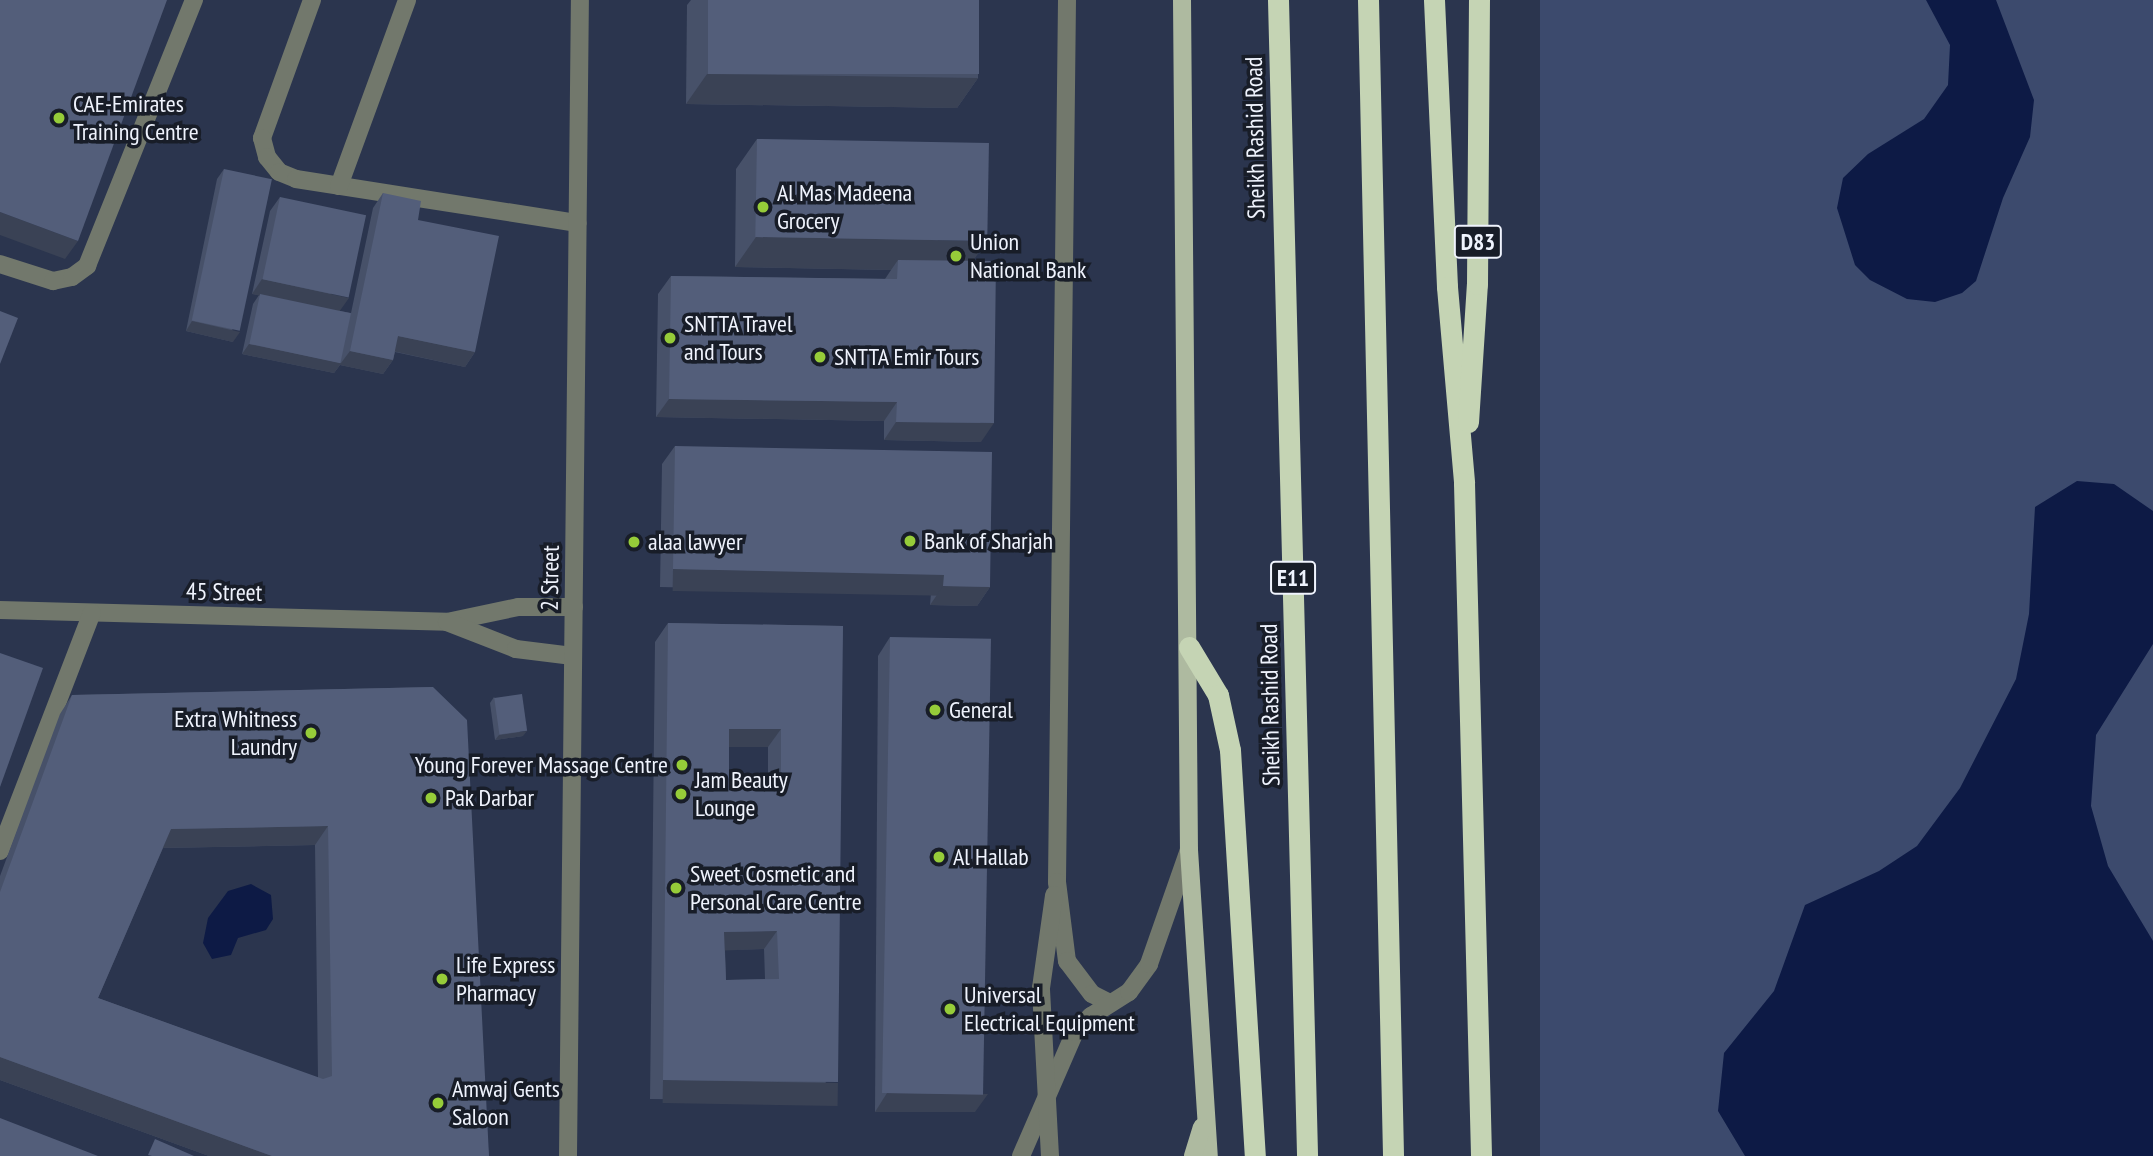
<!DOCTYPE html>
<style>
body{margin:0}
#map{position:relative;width:2153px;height:1156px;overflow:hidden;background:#2b354e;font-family:"PT Sans Narrow",sans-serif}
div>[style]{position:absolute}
.green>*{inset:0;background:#3c4a6d;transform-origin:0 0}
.water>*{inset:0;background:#0d1a45}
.minor>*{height:18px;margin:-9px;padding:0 9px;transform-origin:9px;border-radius:9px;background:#72786c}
.major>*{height:18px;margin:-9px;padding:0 9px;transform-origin:9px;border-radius:9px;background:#aebaa0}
.highway>*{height:21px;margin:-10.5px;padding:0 10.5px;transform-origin:10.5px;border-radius:10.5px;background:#c5d4b4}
.wall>*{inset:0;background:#475169}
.shaded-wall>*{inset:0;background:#3a4255;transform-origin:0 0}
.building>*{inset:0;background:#535e7a;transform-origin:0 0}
.dots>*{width:19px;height:19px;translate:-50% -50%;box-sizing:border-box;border:4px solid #181d28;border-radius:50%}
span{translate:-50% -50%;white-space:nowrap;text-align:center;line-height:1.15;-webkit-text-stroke:7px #181d28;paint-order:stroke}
.shield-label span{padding:2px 5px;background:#181d28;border:2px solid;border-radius:5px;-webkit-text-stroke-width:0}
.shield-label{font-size:23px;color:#eff3fd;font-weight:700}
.poi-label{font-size:24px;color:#eff3fd}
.left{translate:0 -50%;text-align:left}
.right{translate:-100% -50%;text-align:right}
.street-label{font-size:24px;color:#eff3fd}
</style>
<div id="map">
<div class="green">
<i style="left:1540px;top:0;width:613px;height:1156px"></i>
</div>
<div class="water">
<i style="clip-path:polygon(1926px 0,1996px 0,2034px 100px,2030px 137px,2003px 198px,1976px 281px,1962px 293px,1935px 302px,1907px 299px,1870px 280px,1855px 265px,1837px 208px,1843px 178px,1868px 154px,1924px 119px,1948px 85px,1950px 45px)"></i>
<i style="clip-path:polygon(2077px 481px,2114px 484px,2153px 511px,2153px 644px,2096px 735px,2091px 806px,2108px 866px,2153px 941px,2153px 1156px,1745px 1156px,1718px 1111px,1724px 1053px,1774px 991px,1805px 905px,1879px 871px,1917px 846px,1960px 788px,2016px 679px,2029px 614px,2035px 507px)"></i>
<i style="clip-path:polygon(251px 884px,271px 895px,273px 919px,266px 930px,238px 938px,231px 955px,212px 959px,203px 943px,208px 918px,228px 891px)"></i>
</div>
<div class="minor">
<i style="left:312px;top:0;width:147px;rotate:109.9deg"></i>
<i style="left:262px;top:138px;width:20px;rotate:75deg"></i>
<i style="left:267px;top:157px;width:19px;rotate:51deg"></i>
<i style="left:279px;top:172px;width:18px;rotate:22deg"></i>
<i style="left:296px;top:179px;width:285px;rotate:8.9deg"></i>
<i style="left:1067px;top:0;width:882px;rotate:90.65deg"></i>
<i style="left:1057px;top:882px;width:80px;rotate:82.8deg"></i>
<i style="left:1067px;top:961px;width:41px;rotate:52.9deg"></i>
<i style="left:1092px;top:994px;width:20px;rotate:27deg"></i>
<i style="left:339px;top:186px;width:198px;rotate:-69.9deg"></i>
<i style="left:0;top:264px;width:56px;rotate:17.8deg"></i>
<i style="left:53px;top:281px;width:19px;rotate:-12deg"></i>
<i style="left:72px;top:277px;width:19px;rotate:-36deg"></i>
<i style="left:87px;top:266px;width:287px;rotate:-68.1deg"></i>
<i style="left:0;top:610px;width:447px;rotate:1.5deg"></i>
<i style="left:447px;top:622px;width:73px;rotate:-11.9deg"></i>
<i style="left:518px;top:607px;width:56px"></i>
<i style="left:447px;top:622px;width:74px;rotate:21.4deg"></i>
<i style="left:516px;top:649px;width:57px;rotate:7deg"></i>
<i style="left:0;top:851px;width:255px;rotate:-68.9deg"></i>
<i style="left:568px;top:1156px;width:1156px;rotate:-89.41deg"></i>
<i style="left:1021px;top:1156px;width:135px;rotate:-66.5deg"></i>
<i style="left:1075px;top:1032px;width:23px;rotate:-45deg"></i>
<i style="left:1091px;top:1016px;width:45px;rotate:-32.3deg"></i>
<i style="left:1129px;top:992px;width:34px;rotate:-54deg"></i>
<i style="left:1149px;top:964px;width:121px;rotate:-70.7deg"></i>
<i style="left:1050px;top:1156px;width:168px;rotate:-93.1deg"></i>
<i style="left:1041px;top:988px;width:94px;rotate:-82deg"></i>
</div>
<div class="major">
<i style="left:1182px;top:0;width:850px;rotate:89.53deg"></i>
<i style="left:1189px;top:850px;width:307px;rotate:86.3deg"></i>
<i style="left:1193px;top:1156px;width:30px;rotate:-73deg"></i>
</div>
<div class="highway">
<i style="left:1278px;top:0;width:1156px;rotate:88.56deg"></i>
<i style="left:1368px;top:0;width:1156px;rotate:88.76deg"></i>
<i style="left:1434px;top:0;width:287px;rotate:87.4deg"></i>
<i style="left:1447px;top:287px;width:197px;rotate:85deg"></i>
<i style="left:1464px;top:483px;width:673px;rotate:88.55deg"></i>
<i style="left:1468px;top:422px;width:138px;rotate:-86.3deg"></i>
<i style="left:1477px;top:284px;width:284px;rotate:-89.6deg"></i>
<i style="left:1189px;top:647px;width:56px;rotate:58.9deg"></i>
<i style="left:1218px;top:695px;width:56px;rotate:77.7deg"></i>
<i style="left:1230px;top:750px;width:407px;rotate:86.5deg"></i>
</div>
<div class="wall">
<i style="clip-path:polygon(691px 0,979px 0,978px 78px,957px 108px,686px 104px,687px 5px)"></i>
<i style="clip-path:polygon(757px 139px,974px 261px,981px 442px,884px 440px,884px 421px,656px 417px,658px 294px,671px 276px,885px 279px,891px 270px,735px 267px,736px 169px)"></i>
<i style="clip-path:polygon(224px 169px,233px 342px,186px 331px,217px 179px)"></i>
<i style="clip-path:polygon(383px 193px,418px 220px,475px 352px,465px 367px,395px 352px,393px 360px,383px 374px,340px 365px,334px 373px,242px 354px,253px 304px,259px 295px,252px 294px,270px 211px,280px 197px,340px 311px,351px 313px,373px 208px)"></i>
<i style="clip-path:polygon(675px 446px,990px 587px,977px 606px,930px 605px,931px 593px,660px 587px,662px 464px)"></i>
<i style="clip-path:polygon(evenodd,668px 623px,843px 626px,825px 1101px,650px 1099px,655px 642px,668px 623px,729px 747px,768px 747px,768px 778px,729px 778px,729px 747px,668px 623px,764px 949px,765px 979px,726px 980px,725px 950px,764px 949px)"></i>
<i style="clip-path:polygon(890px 637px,975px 1112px,875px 1112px,878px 656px)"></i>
<i style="clip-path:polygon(evenodd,433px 687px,489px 1156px,209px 1156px,0 1080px,0 876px,60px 714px,72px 695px,433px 687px,315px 845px,318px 1078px,98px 998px,163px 848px,315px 845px)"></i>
<i style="clip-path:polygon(494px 697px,523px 736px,495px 740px,490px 703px)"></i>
</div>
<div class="shaded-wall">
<i style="clip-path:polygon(707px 74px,978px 78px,957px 108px,686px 104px)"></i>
<i style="clip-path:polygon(0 212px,78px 241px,65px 259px,0 235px)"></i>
<i style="clip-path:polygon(756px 237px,987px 241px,966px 271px,898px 260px,891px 270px,735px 267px)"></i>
<i style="clip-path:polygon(262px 279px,349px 298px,339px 312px,252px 294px)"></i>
<i style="clip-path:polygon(192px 321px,240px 332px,233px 342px,186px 331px)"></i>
<i style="clip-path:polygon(398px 336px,475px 352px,465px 367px,388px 350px)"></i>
<i style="clip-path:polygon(249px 344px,341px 363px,350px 351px,393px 360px,383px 374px,340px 365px,334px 373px,242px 354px)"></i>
<i style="clip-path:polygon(669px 399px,897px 402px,884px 421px,656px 417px)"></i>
<i style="clip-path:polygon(896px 422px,994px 423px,981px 442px,884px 440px)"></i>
<i style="left:673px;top:569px;width:271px;height:22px;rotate:1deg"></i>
<i style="clip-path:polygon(943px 586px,990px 587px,977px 606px,930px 605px)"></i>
<i style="clip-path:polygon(729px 729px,781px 729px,768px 747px,716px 747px)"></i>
<i style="clip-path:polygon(527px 731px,523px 736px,495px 740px,499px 735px)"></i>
<i style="clip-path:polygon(328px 826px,315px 845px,158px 848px,171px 829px)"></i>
<i style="clip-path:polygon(777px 931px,764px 949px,711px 951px,724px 932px)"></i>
<i style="clip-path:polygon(0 1057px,272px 1156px,209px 1156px,0 1080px)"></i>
<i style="left:663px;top:1080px;width:175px;height:23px;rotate:1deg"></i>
<i style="clip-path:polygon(887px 1093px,988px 1094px,975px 1112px,875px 1112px)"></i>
</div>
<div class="building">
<i style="clip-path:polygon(0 0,167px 0,78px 241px,0 212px)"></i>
<i style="left:708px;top:0;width:271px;height:74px"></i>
<i style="left:757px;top:139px;width:232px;height:98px;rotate:1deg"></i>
<i style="left:224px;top:169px;width:49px;height:155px;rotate:12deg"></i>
<i style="clip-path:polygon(383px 193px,421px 201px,418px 220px,499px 236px,475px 352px,398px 336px,393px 360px,350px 351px)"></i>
<i style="left:280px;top:197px;width:88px;height:84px;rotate:12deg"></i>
<i style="clip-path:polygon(898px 260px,996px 261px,994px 423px,896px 422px,897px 402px,669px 399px,671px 276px,897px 279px)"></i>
<i style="left:260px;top:294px;width:93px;height:51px;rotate:12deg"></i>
<i style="clip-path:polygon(0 311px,18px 318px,0 364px)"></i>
<i style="clip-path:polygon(675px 446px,992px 452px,990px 587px,943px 586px,944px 575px,673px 569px)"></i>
<i style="clip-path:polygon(evenodd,668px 623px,843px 626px,838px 1082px,663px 1080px,668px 623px,729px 729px,781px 729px,781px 778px,729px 778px,729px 729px,668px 623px,777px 931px,779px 979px,726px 980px,724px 932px,777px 931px)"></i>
<i style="left:890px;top:637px;width:101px;height:456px;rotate:1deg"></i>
<i style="clip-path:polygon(0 653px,43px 668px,0 787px)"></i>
<i style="clip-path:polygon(evenodd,433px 687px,467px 720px,489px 1156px,272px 1156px,0 1057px,0 892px,72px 695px,433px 687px,328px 826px,332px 1076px,323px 1079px,98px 998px,171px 829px,328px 826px)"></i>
<i style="left:522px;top:694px;width:37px;height:28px;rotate:82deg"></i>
<i style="clip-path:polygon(0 1118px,98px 1156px,0 1156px)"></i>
<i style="clip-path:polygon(155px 1139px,194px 1156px,152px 1156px,148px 1155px)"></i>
</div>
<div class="dots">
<i style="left:59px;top:118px;background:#96cc39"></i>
<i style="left:763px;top:207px;background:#96cc39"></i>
<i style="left:956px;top:256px;background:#96cc39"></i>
<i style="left:670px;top:338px;background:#96cc39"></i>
<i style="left:820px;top:357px;background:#96cc39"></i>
<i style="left:910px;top:541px;background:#96cc39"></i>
<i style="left:634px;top:542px;background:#96cc39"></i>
<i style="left:935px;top:710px;background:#96cc39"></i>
<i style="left:311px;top:733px;background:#96cc39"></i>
<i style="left:682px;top:765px;background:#96cc39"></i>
<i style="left:681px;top:794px;background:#96cc39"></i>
<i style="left:431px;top:798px;background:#96cc39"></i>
<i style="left:939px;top:857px;background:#96cc39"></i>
<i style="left:676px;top:888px;background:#96cc39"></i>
<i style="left:442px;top:979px;background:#96cc39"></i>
<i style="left:950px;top:1009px;background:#96cc39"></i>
<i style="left:438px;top:1103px;background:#96cc39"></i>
</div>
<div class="shield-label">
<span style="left:1478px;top:242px">D83</span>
<span style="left:1293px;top:578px">E11</span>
</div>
<div class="poi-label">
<span class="left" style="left:73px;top:118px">CAE-Emirates<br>Training Centre</span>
<span class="left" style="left:777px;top:207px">Al Mas Madeena<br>Grocery</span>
<span class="left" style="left:970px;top:256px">Union<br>National Bank</span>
<span class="left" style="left:684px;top:338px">SNTTA Travel<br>and Tours</span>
<span class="left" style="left:834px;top:357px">SNTTA Emir Tours</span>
<span class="left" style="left:924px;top:541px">Bank of Sharjah</span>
<span class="left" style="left:648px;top:542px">alaa lawyer</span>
<span class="left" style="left:949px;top:710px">General</span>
<span class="right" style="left:297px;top:733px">Extra Whitness<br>Laundry</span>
<span class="right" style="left:668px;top:765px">Young Forever Massage Centre</span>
<span class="left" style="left:695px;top:794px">Jam Beauty<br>Lounge</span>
<span class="left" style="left:445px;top:798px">Pak Darbar</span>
<span class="left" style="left:953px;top:857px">Al Hallab</span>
<span class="left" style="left:690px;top:888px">Sweet Cosmetic and<br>Personal Care Centre</span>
<span class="left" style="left:456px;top:979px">Life Express<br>Pharmacy</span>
<span class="left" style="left:964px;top:1009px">Universal<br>Electrical Equipment</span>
<span class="left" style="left:452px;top:1103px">Amwaj Gents<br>Saloon</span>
</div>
<div class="street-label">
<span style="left:1255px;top:138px;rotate:-91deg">Sheikh Rashid Road</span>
<span style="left:550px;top:578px;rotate:-89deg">2 Street</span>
<span style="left:224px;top:592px;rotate:1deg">45 Street</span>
<span style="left:1270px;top:705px;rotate:-91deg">Sheikh Rashid Road</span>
</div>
</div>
